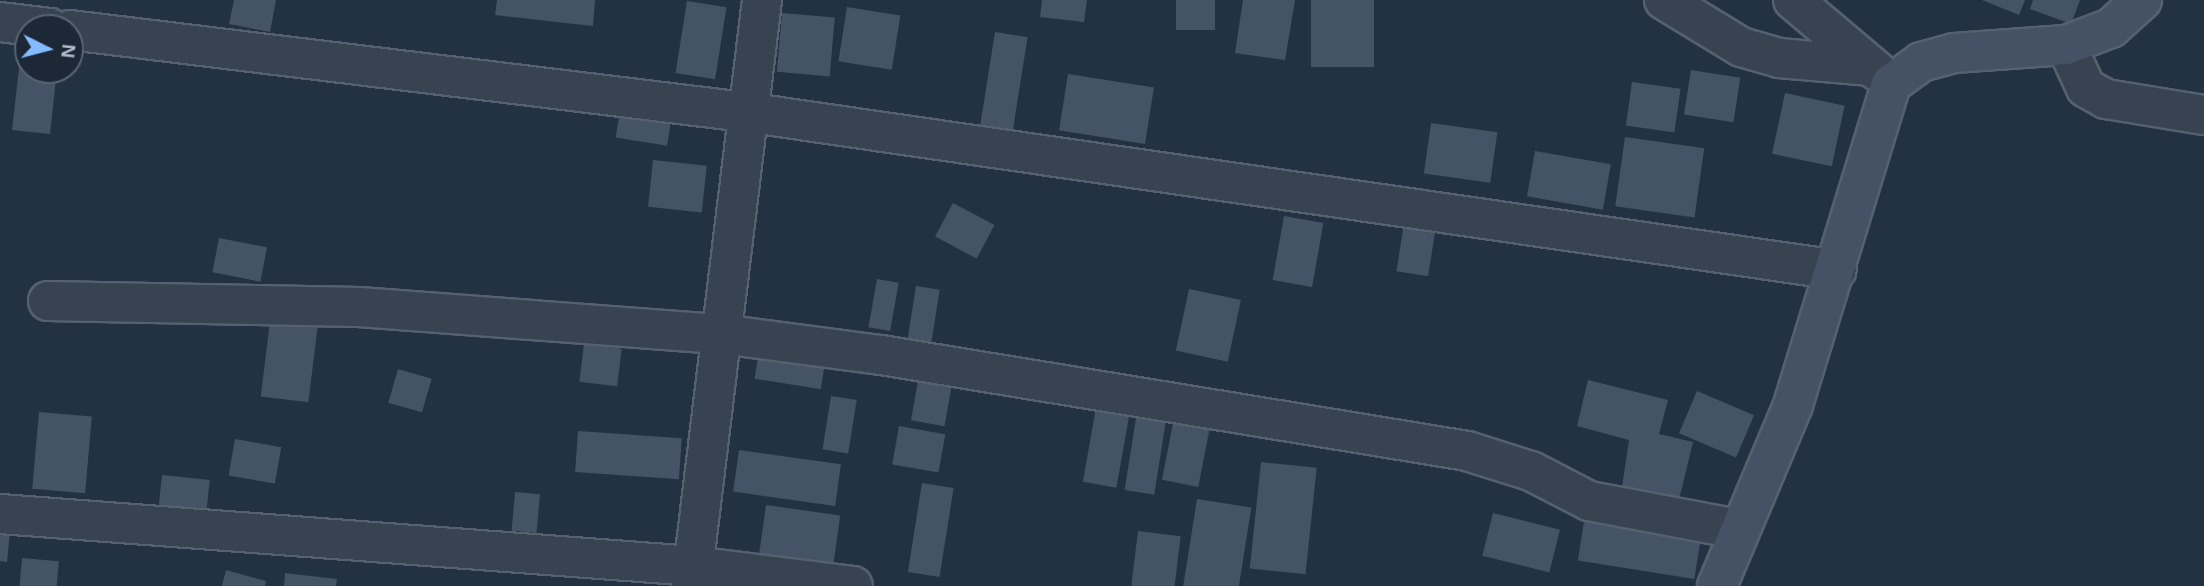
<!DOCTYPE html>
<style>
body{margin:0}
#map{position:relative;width:2204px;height:586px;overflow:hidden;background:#233242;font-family:Helvetica,sans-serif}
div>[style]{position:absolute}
.building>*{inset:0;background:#445466;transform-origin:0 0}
.roads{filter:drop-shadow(2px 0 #55616f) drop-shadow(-2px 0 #55616f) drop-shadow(0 2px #55616f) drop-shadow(0 -2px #55616f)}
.street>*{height:38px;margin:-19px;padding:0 19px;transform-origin:19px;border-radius:19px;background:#374351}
.secondary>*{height:38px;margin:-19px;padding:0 19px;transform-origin:19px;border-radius:19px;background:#455265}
span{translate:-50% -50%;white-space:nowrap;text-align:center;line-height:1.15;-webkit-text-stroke:5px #1c2836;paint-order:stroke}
.north{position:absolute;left:14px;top:14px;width:70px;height:70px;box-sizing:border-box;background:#1c2836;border:2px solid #596472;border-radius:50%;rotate:96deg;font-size:19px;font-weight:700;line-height:28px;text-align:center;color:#b4becc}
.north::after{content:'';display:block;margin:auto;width:24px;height:32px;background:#85bbff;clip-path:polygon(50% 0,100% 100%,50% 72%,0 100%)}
</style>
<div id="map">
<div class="building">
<i style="clip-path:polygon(234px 0,276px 0,270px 32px,229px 24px)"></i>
<i style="clip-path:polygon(497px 0,595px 0,593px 26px,495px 15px)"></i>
<i style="clip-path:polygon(1042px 0,1087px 0,1084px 22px,1040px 17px)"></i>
<i style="left:1176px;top:0;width:39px;height:30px"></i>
<i style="clip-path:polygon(1243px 0,1295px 0,1285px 60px,1235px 53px)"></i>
<i style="left:1311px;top:0;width:63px;height:67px"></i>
<i style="clip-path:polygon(1982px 0,2025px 0,2019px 15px)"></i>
<i style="clip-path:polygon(2033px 0,2080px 0,2071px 24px,2030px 9px)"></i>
<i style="left:687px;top:1px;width:40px;height:73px;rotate:9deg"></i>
<i style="left:847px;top:7px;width:54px;height:55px;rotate:9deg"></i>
<i style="left:782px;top:13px;width:53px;height:59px;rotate:5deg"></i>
<i style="left:995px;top:32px;width:33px;height:94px;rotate:9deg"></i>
<i style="clip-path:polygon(21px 51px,28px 52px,28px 70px,57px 70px,50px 134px,12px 130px)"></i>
<i style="left:1691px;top:70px;width:50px;height:45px;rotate:9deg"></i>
<i style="left:1068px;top:74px;width:87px;height:57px;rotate:9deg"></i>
<i style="left:1632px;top:82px;width:49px;height:44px;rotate:8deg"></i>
<i style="left:1785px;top:93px;width:61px;height:62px;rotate:12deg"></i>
<i style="left:621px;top:104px;width:52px;height:34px;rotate:9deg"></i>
<i style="left:1431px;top:123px;width:67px;height:51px;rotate:8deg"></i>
<i style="left:1625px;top:137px;width:80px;height:70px;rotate:8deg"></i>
<i style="left:1535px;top:151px;width:77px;height:46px;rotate:10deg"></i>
<i style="left:653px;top:160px;width:54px;height:47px;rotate:6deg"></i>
<i style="left:953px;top:203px;width:47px;height:38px;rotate:28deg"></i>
<i style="left:1406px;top:211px;width:32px;height:61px;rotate:9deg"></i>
<i style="left:1284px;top:216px;width:40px;height:65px;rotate:10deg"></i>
<i style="left:219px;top:238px;width:49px;height:35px;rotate:11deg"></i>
<i style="left:877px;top:279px;width:22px;height:49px;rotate:10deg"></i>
<i style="left:916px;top:286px;width:24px;height:55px;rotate:9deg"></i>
<i style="left:1189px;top:289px;width:53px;height:63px;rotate:12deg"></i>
<i style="left:270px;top:321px;width:48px;height:76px;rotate:7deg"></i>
<i style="left:584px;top:344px;width:38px;height:38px;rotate:7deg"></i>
<i style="left:759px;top:351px;width:67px;height:28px;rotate:9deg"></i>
<i style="left:398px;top:369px;width:35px;height:35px;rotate:16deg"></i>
<i style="left:919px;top:375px;width:34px;height:46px;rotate:10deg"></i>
<i style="clip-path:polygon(1588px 380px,1668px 400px,1659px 434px,1693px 442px,1678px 504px,1621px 494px,1629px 440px,1577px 426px)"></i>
<i style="left:1697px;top:391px;width:62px;height:46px;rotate:23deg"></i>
<i style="left:831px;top:396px;width:26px;height:54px;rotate:9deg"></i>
<i style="left:1097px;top:402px;width:34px;height:81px;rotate:10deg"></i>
<i style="left:39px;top:412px;width:53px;height:77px;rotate:5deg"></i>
<i style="left:1136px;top:418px;width:30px;height:73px;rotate:9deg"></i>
<i style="left:1174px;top:418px;width:37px;height:63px;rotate:11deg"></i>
<i style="left:899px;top:426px;width:47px;height:39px;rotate:10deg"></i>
<i style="left:578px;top:431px;width:104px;height:41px;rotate:4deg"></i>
<i style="left:235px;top:439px;width:47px;height:37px;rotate:10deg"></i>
<i style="left:739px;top:450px;width:103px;height:42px;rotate:8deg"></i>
<i style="left:1261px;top:462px;width:56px;height:107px;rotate:6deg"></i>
<i style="left:162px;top:475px;width:48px;height:40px;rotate:6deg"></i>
<i style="left:922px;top:483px;width:32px;height:90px;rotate:9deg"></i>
<i style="left:515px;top:492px;width:25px;height:39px;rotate:5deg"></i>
<i style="left:1197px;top:499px;width:55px;height:88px;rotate:9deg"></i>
<i style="left:766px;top:505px;width:75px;height:54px;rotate:8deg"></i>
<i style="left:1493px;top:513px;width:69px;height:44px;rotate:14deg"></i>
<i style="left:1585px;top:515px;width:118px;height:46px;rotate:9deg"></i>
<i style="clip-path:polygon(0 531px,10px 532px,7px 562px,0 561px)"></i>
<i style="left:1138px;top:531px;width:43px;height:55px;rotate:7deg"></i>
<i style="left:22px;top:558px;width:37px;height:28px;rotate:5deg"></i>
<i style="clip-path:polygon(226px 570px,266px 581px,265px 586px,222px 586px)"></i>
<i style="clip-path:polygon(285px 573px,337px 579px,336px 586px,284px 586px)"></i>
</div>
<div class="roads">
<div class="street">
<i style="left:1664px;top:0;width:90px;rotate:31.4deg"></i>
<i style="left:1741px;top:47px;width:40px;rotate:16deg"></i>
<i style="left:1779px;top:58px;width:92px;rotate:5deg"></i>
<i style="left:1793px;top:0;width:110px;rotate:40.2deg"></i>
<i style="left:0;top:22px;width:50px;rotate:6.8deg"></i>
<i style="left:70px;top:30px;width:680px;rotate:6.93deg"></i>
<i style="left:745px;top:112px;width:1103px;rotate:8.23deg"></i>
<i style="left:2066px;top:45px;width:47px;rotate:65.1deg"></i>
<i style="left:2086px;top:88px;width:23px;rotate:29deg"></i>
<i style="left:2106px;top:99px;width:99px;rotate:9.3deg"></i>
<i style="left:48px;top:301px;width:311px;rotate:1.1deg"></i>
<i style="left:359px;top:307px;width:363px;rotate:4.3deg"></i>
<i style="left:721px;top:334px;width:161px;rotate:7.5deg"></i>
<i style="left:881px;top:355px;width:594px;rotate:9.3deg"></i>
<i style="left:1467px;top:451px;width:67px;rotate:17.4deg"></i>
<i style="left:1531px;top:471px;width:65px;rotate:27.3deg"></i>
<i style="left:1589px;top:501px;width:151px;rotate:10.7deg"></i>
<i style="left:0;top:514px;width:695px;rotate:4.29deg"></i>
<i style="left:693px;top:566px;width:161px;rotate:7.1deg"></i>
<i style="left:691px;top:586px;width:590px;rotate:-83.09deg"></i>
</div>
<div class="secondary">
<i style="left:1717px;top:586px;width:196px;rotate:-67.2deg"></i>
<i style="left:1793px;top:405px;width:336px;rotate:-73deg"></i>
<i style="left:1891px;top:84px;width:37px;rotate:-36deg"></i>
<i style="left:1921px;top:62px;width:34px;rotate:-15deg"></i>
<i style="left:1954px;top:53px;width:112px;rotate:-4.1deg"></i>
<i style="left:2066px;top:45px;width:48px;rotate:-20.7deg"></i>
<i style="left:2111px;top:28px;width:42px;rotate:-42.1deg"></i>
</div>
</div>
<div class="north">N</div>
</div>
